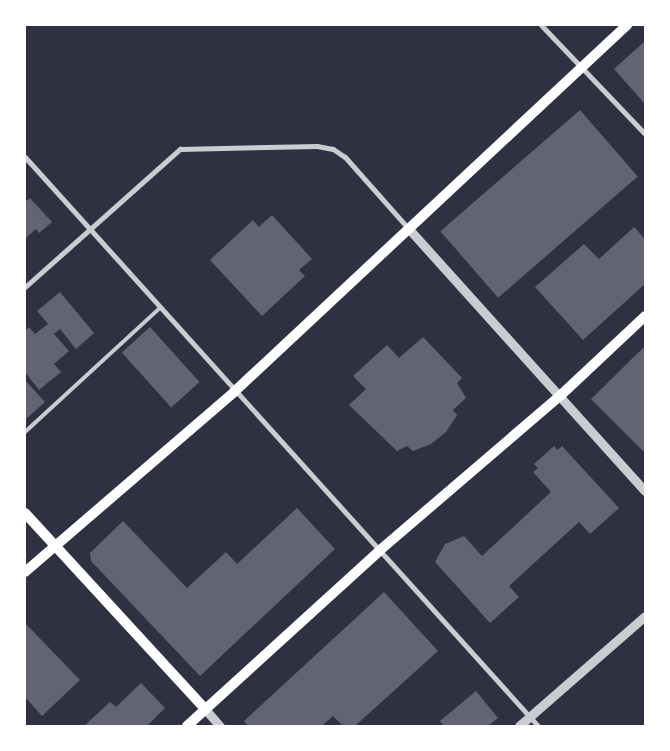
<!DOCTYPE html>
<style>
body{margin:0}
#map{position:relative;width:670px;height:751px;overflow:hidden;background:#2d3142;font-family:Inter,sans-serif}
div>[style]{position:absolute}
.building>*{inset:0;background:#626471;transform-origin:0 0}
.service>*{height:4px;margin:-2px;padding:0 2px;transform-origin:2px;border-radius:2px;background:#caccd0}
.minor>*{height:5px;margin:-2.5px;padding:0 2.5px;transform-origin:2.5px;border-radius:2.5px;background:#caccd0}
.tertiary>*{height:9px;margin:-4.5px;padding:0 4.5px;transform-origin:4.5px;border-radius:4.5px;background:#caccd0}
.secondary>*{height:10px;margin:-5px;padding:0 5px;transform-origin:5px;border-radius:5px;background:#fff}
span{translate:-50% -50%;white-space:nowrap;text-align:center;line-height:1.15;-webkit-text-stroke:4px #fff;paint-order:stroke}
.frame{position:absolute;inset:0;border:26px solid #fff;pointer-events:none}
</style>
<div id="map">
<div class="building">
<i style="clip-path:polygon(645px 41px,645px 104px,614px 69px)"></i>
<i style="left:580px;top:110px;width:88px;height:185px;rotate:49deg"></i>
<i style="clip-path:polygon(30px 198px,52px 222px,39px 233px,36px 229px,26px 238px,25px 202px)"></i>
<i style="clip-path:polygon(272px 215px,312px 259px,299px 270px,305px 276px,262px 316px,210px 260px,253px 220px,259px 227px)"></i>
<i style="clip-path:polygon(634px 227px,645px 239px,645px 284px,583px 340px,535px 287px,584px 244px,599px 259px)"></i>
<i style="clip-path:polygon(60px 292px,94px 333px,76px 349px,60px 329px,54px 334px,69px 351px,54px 364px,61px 372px,39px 390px,25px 372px,25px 331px,29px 327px,35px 334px,48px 324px,37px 311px)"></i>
<i style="left:150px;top:327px;width:74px;height:38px;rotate:48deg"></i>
<i style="clip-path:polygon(423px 337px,462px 378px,457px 383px,466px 398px,453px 410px,457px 415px,446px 432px,431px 444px,413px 451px,407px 446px,397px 451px,349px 405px,366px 389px,353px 376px,387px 345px,399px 358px)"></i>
<i style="clip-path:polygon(645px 346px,645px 453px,591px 399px)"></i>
<i style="clip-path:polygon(25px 380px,45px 402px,25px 420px)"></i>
<i style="clip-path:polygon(554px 446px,557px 450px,562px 446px,619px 508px,590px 534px,579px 522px,509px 586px,519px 597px,490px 623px,435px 562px,445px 544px,464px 536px,482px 556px,551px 492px,533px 472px,538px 468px,534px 464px)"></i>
<i style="clip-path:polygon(297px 508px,335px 549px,200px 676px,91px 561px,90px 553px,123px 521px,187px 588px,226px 552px,237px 564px)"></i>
<i style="clip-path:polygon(384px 592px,438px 651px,355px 726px,343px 726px,333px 716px,322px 726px,248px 726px,244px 721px)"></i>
<i style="clip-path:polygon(25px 623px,80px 680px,42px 716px,25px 697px)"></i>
<i style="clip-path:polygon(141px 683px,165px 708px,147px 726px,84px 726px,110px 702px,116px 707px)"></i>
<i style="clip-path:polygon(476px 691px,498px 718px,488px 726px,444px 726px,440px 721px)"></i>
</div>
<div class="service">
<i style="left:25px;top:432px;width:183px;rotate:-42.6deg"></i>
</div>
<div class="minor">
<i style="left:541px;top:25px;width:151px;rotate:46.3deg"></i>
<i style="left:25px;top:157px;width:766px;rotate:47.96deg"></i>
<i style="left:25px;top:287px;width:208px;rotate:-41.7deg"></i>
<i style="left:180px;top:149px;width:137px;rotate:-1.3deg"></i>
<i style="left:317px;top:146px;width:16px;rotate:11deg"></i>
<i style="left:333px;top:149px;width:14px;rotate:34deg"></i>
<i style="left:345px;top:157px;width:95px;rotate:48.4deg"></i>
</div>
<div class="tertiary">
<i style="left:408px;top:228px;width:354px;rotate:48deg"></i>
<i style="left:205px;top:709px;width:23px;rotate:49deg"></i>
<i style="left:519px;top:726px;width:167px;rotate:-41.1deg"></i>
</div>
<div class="secondary">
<i style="left:25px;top:513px;width:266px;rotate:47.4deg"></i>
<i style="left:25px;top:572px;width:276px;rotate:-40.7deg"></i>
<i style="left:234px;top:392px;width:538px;rotate:-43.04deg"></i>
<i style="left:187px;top:726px;width:260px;rotate:-42.3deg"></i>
<i style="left:379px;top:551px;width:240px;rotate:-40.6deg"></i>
<i style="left:561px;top:395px;width:115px;rotate:-43.2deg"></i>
</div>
<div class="frame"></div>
</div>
